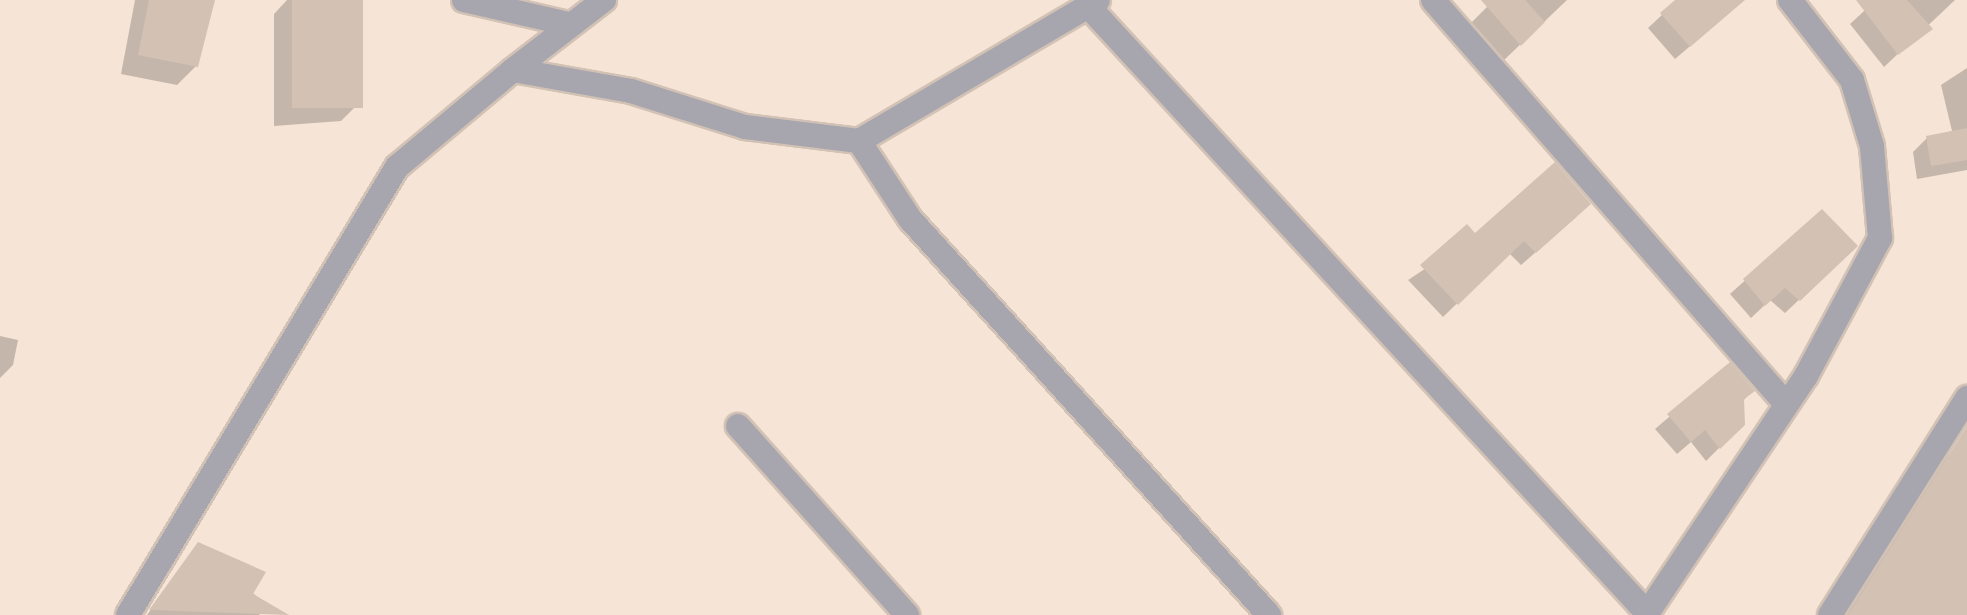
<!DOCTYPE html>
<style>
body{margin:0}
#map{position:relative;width:1967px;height:615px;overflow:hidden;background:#f6e4d6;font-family:"Fira Sans Condensed",sans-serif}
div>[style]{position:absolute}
.shadow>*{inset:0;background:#0003}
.building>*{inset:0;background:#d3c1b4;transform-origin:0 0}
.roads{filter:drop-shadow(2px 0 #d2c2b5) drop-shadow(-2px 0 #d2c2b5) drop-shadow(0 2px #d2c2b5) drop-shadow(0 -2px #d2c2b5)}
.street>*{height:24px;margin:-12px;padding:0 12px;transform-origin:12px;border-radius:12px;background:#a7a5ad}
span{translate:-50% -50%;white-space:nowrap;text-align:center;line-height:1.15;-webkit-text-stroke:7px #fff;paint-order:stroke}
</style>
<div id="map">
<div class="shadow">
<i style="clip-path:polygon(135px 0,213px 0,196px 66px,177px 85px,121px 74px)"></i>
<i style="clip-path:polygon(287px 0,346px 0,360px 102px,341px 121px,274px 126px,274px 14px)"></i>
<i style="clip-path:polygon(1494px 0,1567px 0,1502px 62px,1470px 24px)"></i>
<i style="clip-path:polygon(1678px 0,1744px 0,1675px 59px,1648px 28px)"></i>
<i style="clip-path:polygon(1876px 0,1955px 0,1884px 67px,1850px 24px)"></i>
<i style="clip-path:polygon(1967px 68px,1967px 170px,1917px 179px,1913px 152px,1927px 138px,1952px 131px,1941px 85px)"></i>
<i style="clip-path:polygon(1822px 211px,1841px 260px,1785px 313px,1770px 300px,1751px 318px,1730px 294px)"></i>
<i style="clip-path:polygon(1575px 218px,1521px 265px,1509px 253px,1443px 317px,1408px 280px,1475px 236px)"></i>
<i style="clip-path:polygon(0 336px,18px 340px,13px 365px,0 378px)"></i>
<i style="clip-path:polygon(1730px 365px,1752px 391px,1742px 402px,1743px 424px,1706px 461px,1691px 442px,1677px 454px,1655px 429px)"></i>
<i style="clip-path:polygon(1955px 449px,1967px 456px,1967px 615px,1840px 615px,1932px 471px)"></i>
<i style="clip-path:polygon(199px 544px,265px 604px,259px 615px,147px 615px)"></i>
</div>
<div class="building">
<i style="clip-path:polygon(149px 0,215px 0,198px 67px,138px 55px)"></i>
<i style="left:292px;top:0;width:71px;height:108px"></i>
<i style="clip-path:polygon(1481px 0,1525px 0,1545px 22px,1521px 46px)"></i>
<i style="clip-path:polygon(1675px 0,1745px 0,1690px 47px,1660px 13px)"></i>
<i style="clip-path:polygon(1856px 0,1907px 0,1933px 29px,1898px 55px)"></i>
<i style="clip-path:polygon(1967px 128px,1967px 160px,1931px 166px,1926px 136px)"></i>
<i style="clip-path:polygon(1555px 162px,1591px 204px,1536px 253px,1524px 241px,1458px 305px,1420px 265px,1467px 224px,1475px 233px)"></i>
<i style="clip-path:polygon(1822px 209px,1858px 246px,1800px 301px,1785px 288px,1765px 306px,1743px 279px)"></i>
<i style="clip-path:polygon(1730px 362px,1755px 391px,1744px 399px,1745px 425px,1720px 449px,1705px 430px,1691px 442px,1667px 414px)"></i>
<i style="clip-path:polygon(1967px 426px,1967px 615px,1848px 615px)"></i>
<i style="clip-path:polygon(198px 542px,266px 572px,253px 594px,289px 615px,149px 610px)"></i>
</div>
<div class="roads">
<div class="street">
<i style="left:464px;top:0;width:108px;rotate:12.9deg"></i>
<i style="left:1433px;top:0;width:536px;rotate:48.85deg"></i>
<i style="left:1089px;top:7px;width:824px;rotate:47.36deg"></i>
<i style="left:513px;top:70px;width:115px;rotate:-37.6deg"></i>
<i style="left:859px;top:141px;width:93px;rotate:56.8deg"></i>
<i style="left:910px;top:219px;width:535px;rotate:47.81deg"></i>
<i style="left:738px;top:426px;width:254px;rotate:48.2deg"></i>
<i style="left:128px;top:615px;width:523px;rotate:-59.02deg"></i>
<i style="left:397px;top:167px;width:151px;rotate:-39.9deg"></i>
<i style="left:513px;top:70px;width:120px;rotate:10.1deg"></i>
<i style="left:631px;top:91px;width:120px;rotate:17.5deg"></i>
<i style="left:745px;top:127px;width:115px;rotate:7deg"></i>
<i style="left:859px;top:141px;width:277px;rotate:-30.5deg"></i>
<i style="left:1646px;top:615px;width:288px;rotate:-56.2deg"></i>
<i style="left:1806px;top:376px;width:157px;rotate:-61.8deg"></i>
<i style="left:1880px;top:238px;width:92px;rotate:-95deg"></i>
<i style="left:1872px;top:146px;width:69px;rotate:-106.9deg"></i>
<i style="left:1852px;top:80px;width:101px;rotate:-127.8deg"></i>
<i style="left:1830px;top:615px;width:257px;rotate:-57.7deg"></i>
</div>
</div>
</div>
